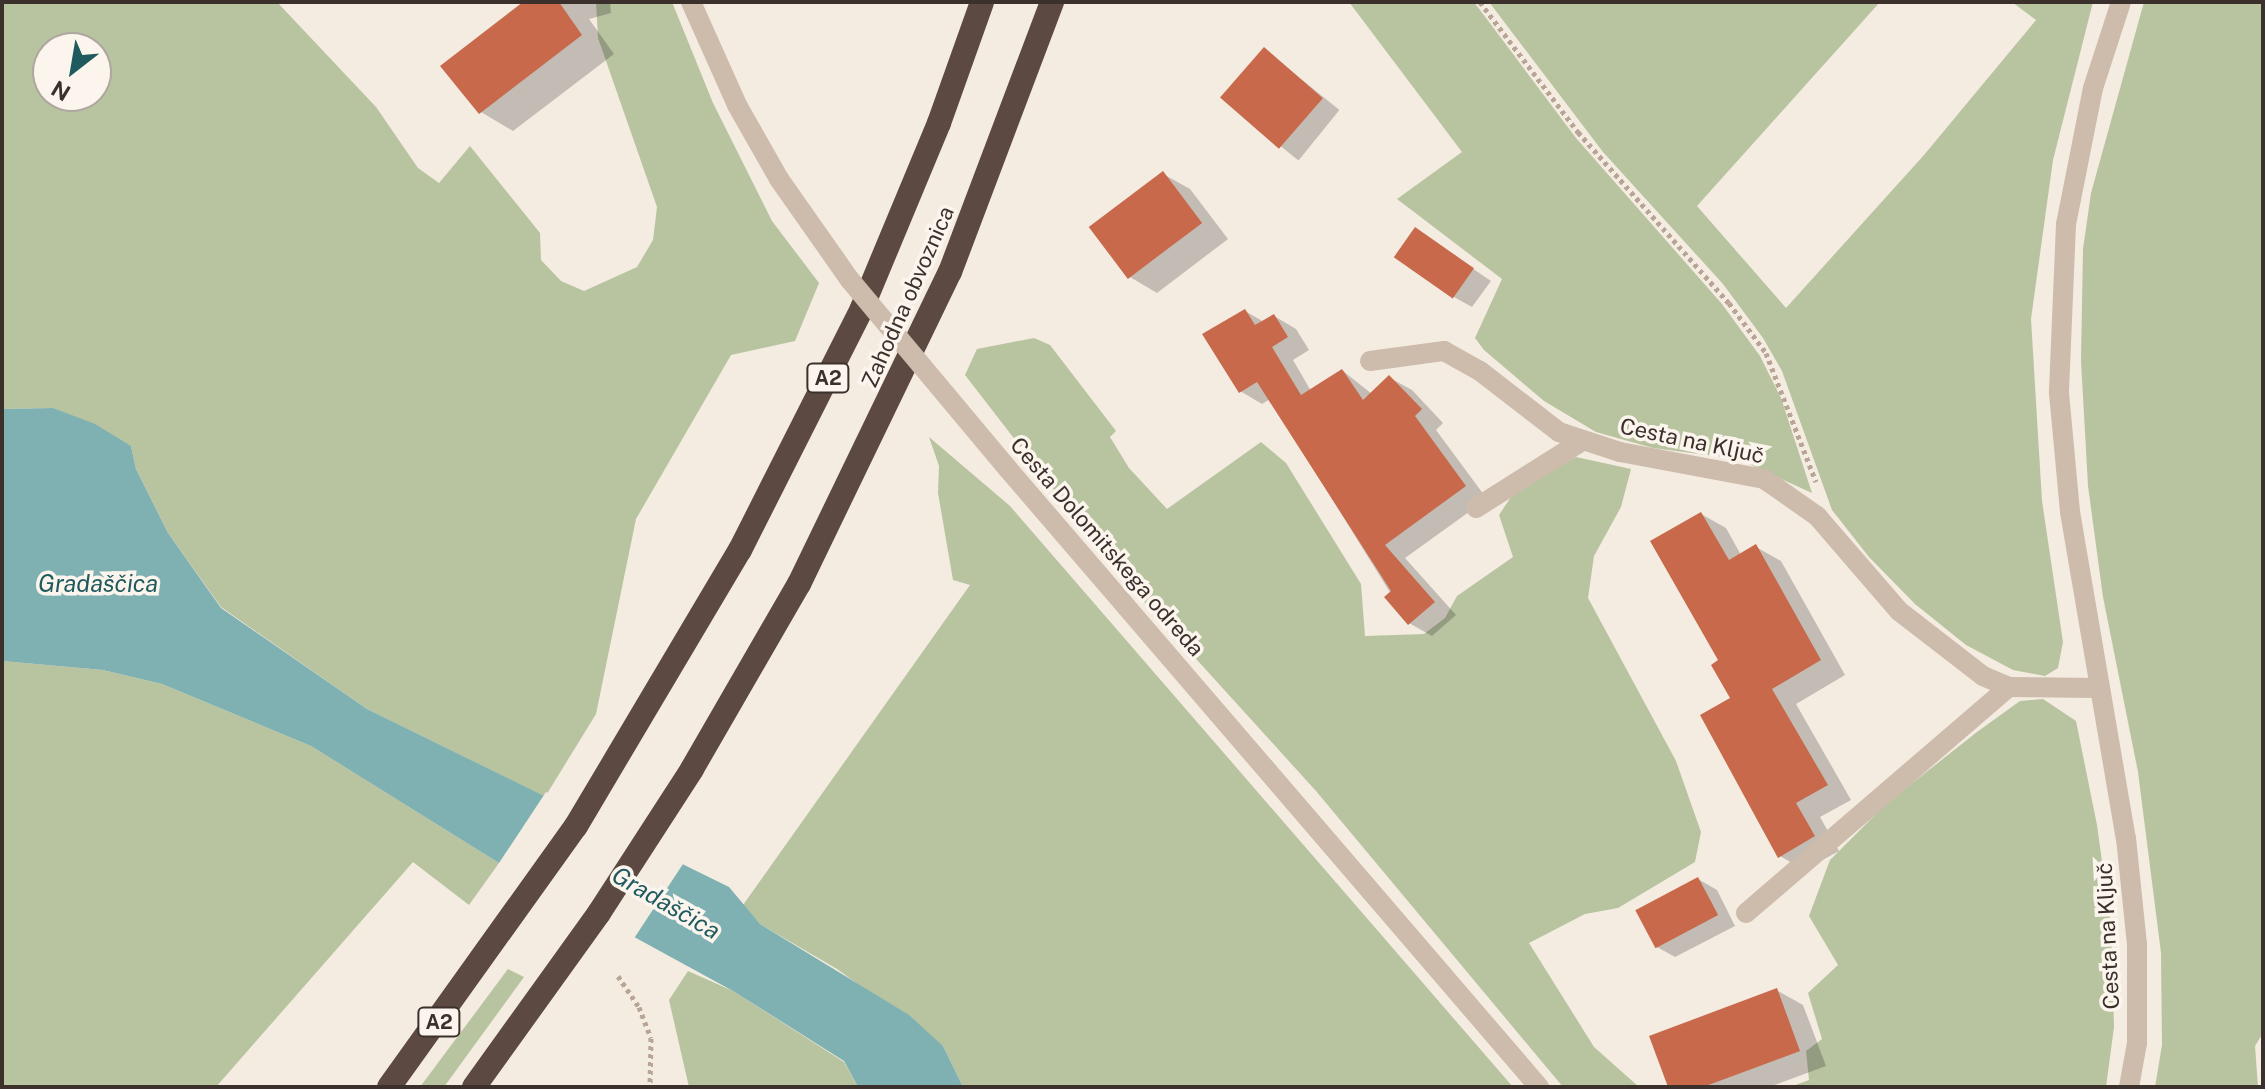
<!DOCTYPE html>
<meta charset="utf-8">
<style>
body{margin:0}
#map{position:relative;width:2265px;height:1089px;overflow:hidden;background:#f4ebe1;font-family:"Public Sans",sans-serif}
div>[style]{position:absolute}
.green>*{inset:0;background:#b8c4a0}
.water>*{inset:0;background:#7fb0b2}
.pier>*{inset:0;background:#f4ebe1}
.shadow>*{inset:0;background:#0003;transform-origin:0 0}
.building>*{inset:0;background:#c8694b;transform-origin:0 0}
.path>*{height:5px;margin-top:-2.5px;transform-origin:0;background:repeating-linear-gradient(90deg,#b9a596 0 4px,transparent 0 8px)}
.minor>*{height:20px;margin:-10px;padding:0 10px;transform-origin:10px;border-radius:10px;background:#cdbbac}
.highway>*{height:24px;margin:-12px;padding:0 12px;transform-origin:12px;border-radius:12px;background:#5c4a42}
.minor-bridge>*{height:20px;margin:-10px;padding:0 10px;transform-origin:10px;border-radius:10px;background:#cdbbac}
span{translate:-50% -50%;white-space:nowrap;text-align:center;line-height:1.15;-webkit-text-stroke:7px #fbf5ee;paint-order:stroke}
.shield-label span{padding:2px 6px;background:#fbf5ee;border:2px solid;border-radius:6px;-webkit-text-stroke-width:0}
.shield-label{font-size:20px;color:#3b302b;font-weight:700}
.street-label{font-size:22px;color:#3b302b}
.water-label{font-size:24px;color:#1f5a5e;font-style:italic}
.frame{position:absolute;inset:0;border:4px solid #3b302b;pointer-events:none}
.north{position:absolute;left:32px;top:32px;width:80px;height:80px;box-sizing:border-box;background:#fbf5ee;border:2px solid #aea6a0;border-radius:50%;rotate:211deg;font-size:22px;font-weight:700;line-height:32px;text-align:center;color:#3b302b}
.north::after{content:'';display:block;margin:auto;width:28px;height:36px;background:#1f5a5e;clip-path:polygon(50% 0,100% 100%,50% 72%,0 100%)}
</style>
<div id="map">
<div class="green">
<i style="clip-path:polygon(evenodd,2px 2px,277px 2px,376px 107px,418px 168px,439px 183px,470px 146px,540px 233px,541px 260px,561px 281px,584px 291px,637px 267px,653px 240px,657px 207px,598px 38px,596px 2px,672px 2px,713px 103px,772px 221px,819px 283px,795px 341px,731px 355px,636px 519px,596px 714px,545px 797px,367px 709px,221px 607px,168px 533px,136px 469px,131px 446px,53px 408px,2px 409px,2px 2px,48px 48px,96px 48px,96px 96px,48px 96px,48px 48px)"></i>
<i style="clip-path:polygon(1349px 2px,1474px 2px,1576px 138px,1722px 304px,1760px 356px,1781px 398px,1812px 493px,1738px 459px,1653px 448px,1596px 432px,1544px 401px,1484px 350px,1475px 338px,1502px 279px,1397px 199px,1462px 152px)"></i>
<i style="clip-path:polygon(1489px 2px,1880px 2px,1697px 206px,1786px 308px,1924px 155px,2036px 20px,2012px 2px,2093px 2px,2053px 160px,2031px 319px,2042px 501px,2063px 642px,2058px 668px,2045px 676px,2013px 670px,1966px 645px,1915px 604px,1869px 557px,1832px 510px,1782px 371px,1763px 338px,1723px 284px,1603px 152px)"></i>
<i style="clip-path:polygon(2144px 2px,2263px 2px,2263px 1033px,2255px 1046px,2258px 1087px,2155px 1087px,2162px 1045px,2161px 953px,2138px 772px,2103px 597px,2088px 486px,2081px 361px,2083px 249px,2091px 193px)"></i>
<i style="clip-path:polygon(1034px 338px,1050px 345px,1116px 431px,1110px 437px,1129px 468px,1167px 509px,1261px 442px,1286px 463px,1361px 584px,1365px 636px,1424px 634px,1445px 618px,1457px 596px,1513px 557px,1499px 515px,1511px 497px,1561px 465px,1576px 457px,1631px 469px,1621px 507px,1594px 556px,1588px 598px,1676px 761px,1701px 832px,1695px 862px,1618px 908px,1585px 914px,1529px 943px,1594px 1047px,1639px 1087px,1563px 1087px,1316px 791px,1119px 574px,965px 375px,977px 349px)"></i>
<i style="clip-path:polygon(929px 437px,1010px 506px,1513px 1087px,963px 1087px,943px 1046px,837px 969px,760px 924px,743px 905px,970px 585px,953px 580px,938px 493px,939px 466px)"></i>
<i style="clip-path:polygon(2px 661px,103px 670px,162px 684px,311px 746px,499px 863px,469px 905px,413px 862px,216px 1087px,2px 1087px)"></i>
<i style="clip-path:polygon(2043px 699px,2076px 721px,2097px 825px,2111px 927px,2114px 1027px,2106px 1087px,1790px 1087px,1809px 1080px,1806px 1051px,1822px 1039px,1808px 993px,1838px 965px,1809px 916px,1830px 860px,1887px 803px,1977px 732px,2020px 701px)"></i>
<i style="clip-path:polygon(508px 969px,524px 977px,444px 1087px,420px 1087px)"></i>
<i style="clip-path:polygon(688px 971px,733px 991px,844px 1062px,858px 1087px,689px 1087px,669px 1000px)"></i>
</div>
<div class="water">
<i style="clip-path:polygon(53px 408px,95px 424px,131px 446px,136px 469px,168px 533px,221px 608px,367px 709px,729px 887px,760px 924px,909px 1015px,943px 1046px,963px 1087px,858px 1087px,844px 1061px,733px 991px,499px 863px,311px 746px,162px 684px,103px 670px,2px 661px,2px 409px)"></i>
</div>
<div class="pier">
<i style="clip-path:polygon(546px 792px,685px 861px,631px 943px,497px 866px)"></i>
</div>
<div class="shadow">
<i style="clip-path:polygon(526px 2px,610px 2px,611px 13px,589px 19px,614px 54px,513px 131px,481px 112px)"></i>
<i style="left:1264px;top:49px;width:97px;height:65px;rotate:39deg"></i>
<i style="clip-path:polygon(1163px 174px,1190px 189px,1228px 239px,1157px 293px,1130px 277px)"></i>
<i style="clip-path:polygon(1416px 230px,1491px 281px,1472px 307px,1454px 297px)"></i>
<i style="clip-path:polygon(1245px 311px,1264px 322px,1274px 316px,1296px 329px,1309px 350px,1293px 360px,1311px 391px,1343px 371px,1372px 394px,1390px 378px,1412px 390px,1443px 423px,1436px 430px,1487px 499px,1405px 558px,1456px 615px,1432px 636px,1409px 623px,1270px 399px,1262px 404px,1240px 391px)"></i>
<i style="clip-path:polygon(1701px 514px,1726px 528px,1741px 555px,1756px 547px,1781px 561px,1845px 675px,1796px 704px,1851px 800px,1820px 817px,1839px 851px,1804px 870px,1780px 856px,1721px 661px)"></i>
<i style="clip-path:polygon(1698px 879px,1717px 890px,1735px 926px,1675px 957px,1657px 947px)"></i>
<i style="clip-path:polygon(1776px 990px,1803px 1005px,1826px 1066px,1769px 1087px,1670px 1087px)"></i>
</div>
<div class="building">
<i style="clip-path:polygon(523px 2px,559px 2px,582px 35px,479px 114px,440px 66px)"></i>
<i style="left:1264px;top:47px;width:78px;height:67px;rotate:41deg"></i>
<i style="left:1163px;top:171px;width:65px;height:93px;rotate:53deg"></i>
<i style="left:1415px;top:227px;width:72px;height:37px;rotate:35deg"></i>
<i style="clip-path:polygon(1245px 309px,1255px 325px,1274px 314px,1288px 337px,1272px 347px,1301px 395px,1342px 369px,1363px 400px,1389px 375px,1422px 409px,1415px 416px,1466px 486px,1385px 545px,1435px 602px,1408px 625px,1384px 597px,1391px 591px,1257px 382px,1239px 393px,1202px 334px)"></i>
<i style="clip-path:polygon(1701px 512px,1729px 560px,1756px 544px,1821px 660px,1772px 689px,1828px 785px,1796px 803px,1815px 836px,1778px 858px,1700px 715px,1730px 698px,1711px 665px,1718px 660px,1650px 541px)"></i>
<i style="left:1698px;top:877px;width:43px;height:71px;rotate:62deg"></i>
<i style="clip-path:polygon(1777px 988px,1800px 1051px,1703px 1087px,1668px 1087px,1649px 1036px)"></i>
</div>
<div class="path">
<i style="left:1480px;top:2px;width:163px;rotate:53deg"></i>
<i style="left:1578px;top:132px;width:228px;rotate:48.6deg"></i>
<i style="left:1729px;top:303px;width:62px;rotate:53.5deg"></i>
<i style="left:1766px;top:353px;width:138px;rotate:68.8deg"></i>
<i style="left:618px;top:976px;width:37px;rotate:56deg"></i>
<i style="left:639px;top:1007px;width:33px;rotate:69deg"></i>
<i style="left:651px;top:1038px;width:49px;rotate:91.2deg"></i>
</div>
<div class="minor">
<i style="left:691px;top:2px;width:113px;rotate:65.9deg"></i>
<i style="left:737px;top:105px;width:85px;rotate:60.4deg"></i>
<i style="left:2121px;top:2px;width:90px;rotate:108deg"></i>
<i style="left:2093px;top:88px;width:139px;rotate:101.2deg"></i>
<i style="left:2066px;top:224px;width:169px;rotate:92.4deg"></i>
<i style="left:2059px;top:393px;width:120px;rotate:84.7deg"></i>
<i style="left:2070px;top:512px;width:331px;rotate:80.3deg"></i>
<i style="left:2126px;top:838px;width:107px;rotate:84.1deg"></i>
<i style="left:2137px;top:944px;width:99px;rotate:90deg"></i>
<i style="left:2137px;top:1043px;width:45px;rotate:100.3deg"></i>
<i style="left:1370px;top:361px;width:75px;rotate:-7.7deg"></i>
<i style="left:1444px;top:351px;width:41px;rotate:29.1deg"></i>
<i style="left:1480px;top:371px;width:100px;rotate:37.7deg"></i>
<i style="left:1559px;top:432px;width:64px;rotate:18.2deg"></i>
<i style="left:1620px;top:452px;width:147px;rotate:10.6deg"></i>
<i style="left:1764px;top:479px;width:65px;rotate:34.9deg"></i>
<i style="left:1817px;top:516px;width:125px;rotate:49.2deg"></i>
<i style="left:1899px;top:611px;width:106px;rotate:37.7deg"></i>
<i style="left:1983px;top:676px;width:28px;rotate:23deg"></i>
<i style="left:2009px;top:687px;width:90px;rotate:0.6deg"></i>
<i style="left:1008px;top:469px;width:815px;rotate:49.33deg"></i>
<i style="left:1476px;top:508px;width:125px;rotate:-32.3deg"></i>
<i style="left:1746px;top:913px;width:347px;rotate:-40.7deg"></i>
</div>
<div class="highway">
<i style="left:389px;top:1087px;width:321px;rotate:-54.4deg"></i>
<i style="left:576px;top:826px;width:321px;rotate:-59.3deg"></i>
<i style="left:740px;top:550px;width:271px;rotate:-63.2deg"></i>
<i style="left:862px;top:308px;width:200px;rotate:-67.4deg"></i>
<i style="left:939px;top:123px;width:128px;rotate:-70.4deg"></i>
<i style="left:474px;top:1087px;width:214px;rotate:-54.3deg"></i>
<i style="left:599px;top:913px;width:171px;rotate:-57.1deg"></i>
<i style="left:692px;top:769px;width:214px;rotate:-60deg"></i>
<i style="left:799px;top:584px;width:347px;rotate:-64.2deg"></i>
<i style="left:950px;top:272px;width:289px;rotate:-69.3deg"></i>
</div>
<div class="minor-bridge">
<i style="left:779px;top:179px;width:123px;rotate:54.9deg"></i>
<i style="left:850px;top:280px;width:246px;rotate:50.1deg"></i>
</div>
<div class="shield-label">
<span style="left:828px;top:378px">A2</span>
<span style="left:439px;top:1022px">A2</span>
</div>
<div class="street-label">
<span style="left:908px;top:297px;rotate:-66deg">Zahodna obvoznica</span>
<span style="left:1692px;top:441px;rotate:12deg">Cesta na Ključ</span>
<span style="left:1107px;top:547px;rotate:49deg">Cesta Dolomitskega odreda</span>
<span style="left:2108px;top:936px;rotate:-93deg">Cesta na Ključ</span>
</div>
<div class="water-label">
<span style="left:98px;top:584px">Gradaščica</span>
<span style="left:666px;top:903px;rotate:30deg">Gradaščica</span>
</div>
<div class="frame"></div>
<div class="north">N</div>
</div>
